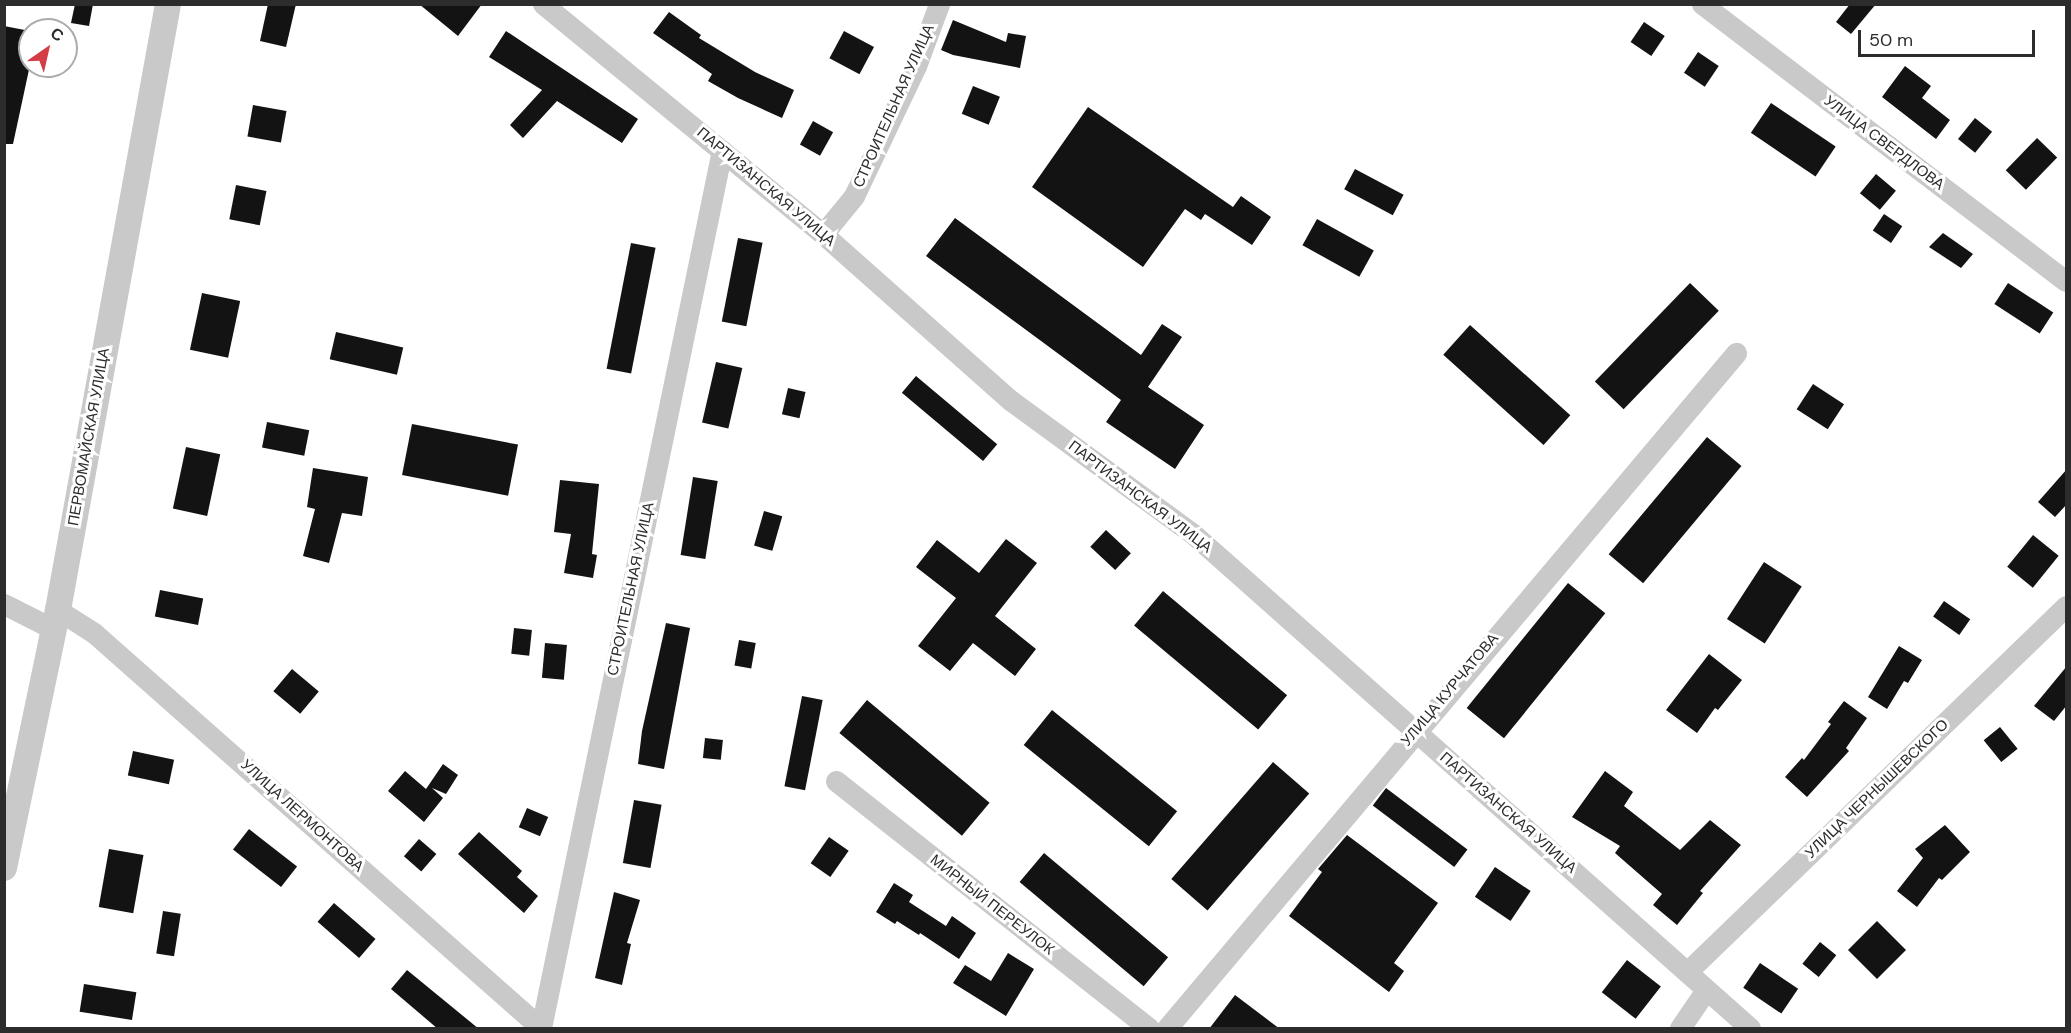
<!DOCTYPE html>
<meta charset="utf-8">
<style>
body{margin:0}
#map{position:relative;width:2071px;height:1033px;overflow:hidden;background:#fff;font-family:"DM Sans",sans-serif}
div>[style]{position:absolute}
.building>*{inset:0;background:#131313;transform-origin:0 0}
.minor>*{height:21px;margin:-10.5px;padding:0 10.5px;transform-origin:10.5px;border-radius:10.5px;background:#c9c9c9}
.tertiary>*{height:26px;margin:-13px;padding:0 13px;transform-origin:13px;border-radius:13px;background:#c9c9c9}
span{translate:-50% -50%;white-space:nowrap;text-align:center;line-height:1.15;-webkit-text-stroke:6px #fff;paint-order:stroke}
.street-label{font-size:15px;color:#2c2c2c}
.frame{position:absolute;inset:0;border:6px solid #2c2c2c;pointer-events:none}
.north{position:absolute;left:18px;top:18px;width:60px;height:60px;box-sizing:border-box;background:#fff;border:2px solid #ababab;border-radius:50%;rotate:34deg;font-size:16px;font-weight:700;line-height:24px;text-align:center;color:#2c2c2c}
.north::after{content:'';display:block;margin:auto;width:21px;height:27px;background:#d43d45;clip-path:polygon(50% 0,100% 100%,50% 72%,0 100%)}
.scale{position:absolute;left:1858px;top:30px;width:177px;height:27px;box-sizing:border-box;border:3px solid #2c2c2c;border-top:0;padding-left:8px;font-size:18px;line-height:21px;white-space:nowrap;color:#2c2c2c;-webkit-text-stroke:4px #fff;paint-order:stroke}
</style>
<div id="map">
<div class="building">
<i style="clip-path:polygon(75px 4px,93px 4px,89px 26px,71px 23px)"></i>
<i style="clip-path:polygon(268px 4px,296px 4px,286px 47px,260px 41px)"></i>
<i style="clip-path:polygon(419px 4px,482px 4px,458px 36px)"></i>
<i style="clip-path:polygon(1850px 4px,1876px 4px,1851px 34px,1836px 22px)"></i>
<i style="clip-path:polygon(669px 12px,701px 35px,699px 38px,755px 72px,794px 90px,782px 118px,738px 98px,708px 81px,712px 74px,653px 33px)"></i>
<i style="clip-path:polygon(953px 20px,1006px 42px,1008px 33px,1026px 36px,1020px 68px,953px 55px,941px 50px)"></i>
<i style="left:1644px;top:22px;width:25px;height:24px;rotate:34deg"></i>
<i style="clip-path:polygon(4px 26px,30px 31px,30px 65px,13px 144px,4px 144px)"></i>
<i style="clip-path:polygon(506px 31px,638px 119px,622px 143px,557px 101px,523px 138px,510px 125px,542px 90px,489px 57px)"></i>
<i style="left:844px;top:31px;width:34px;height:31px;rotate:28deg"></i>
<i style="left:1698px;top:52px;width:25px;height:25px;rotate:34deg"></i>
<i style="clip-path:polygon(1905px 66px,1931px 86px,1922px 98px,1950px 120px,1936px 139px,1882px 97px)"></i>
<i style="left:973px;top:86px;width:29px;height:30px;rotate:22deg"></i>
<i style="left:1771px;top:103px;width:78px;height:36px;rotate:34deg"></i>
<i style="left:253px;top:105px;width:34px;height:32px;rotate:10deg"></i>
<i style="clip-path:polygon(1088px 107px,1233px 207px,1241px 196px,1271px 217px,1252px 245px,1205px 214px,1201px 220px,1185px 209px,1143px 267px,1032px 187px)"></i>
<i style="left:1975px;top:118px;width:22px;height:27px;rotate:39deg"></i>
<i style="left:813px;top:121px;width:23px;height:27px;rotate:29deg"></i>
<i style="left:2037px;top:138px;width:28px;height:45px;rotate:44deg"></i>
<i style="left:1355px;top:169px;width:55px;height:23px;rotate:28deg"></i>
<i style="left:1876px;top:174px;width:26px;height:25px;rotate:40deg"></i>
<i style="left:236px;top:185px;width:31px;height:35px;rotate:11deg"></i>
<i style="left:1884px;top:214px;width:22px;height:20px;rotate:34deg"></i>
<i style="clip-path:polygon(955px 218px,1141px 355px,1162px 324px,1182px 337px,1148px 387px,1204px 425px,1175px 469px,1106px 422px,1121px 400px,926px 256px)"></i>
<i style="left:1317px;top:219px;width:65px;height:30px;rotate:29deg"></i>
<i style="clip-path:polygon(1943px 233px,1973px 254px,1961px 268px,1929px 247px)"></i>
<i style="left:738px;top:238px;width:25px;height:85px;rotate:11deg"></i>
<i style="left:631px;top:243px;width:25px;height:128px;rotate:11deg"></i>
<i style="left:1690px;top:283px;width:40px;height:137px;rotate:44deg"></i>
<i style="left:2008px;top:283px;width:54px;height:25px;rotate:33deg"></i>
<i style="left:202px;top:293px;width:39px;height:58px;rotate:12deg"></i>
<i style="left:1470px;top:325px;width:135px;height:40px;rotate:42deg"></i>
<i style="left:336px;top:332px;width:69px;height:28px;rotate:13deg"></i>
<i style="left:716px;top:362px;width:27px;height:62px;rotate:13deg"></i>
<i style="left:916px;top:376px;width:106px;height:22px;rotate:40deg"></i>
<i style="left:1813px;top:384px;width:37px;height:30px;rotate:33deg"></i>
<i style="left:788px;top:388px;width:18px;height:27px;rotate:13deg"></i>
<i style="left:267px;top:422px;width:43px;height:26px;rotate:11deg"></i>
<i style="left:412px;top:424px;width:108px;height:52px;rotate:11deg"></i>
<i style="left:1707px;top:437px;width:45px;height:153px;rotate:40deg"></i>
<i style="left:186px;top:447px;width:35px;height:63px;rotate:12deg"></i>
<i style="clip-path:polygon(313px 468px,368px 477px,362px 516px,342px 513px,329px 563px,303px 556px,315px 509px,307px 507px)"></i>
<i style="clip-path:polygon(2067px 469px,2067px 504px,2055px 517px,2038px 502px)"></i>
<i style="left:693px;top:477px;width:25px;height:79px;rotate:9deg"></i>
<i style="clip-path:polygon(560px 480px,599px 484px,592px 554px,597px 555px,593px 578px,564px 573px,571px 534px,554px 532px)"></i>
<i style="left:764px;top:511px;width:19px;height:36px;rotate:16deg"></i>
<i style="left:1106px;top:530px;width:34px;height:23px;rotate:43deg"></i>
<i style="left:2033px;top:535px;width:33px;height:41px;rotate:39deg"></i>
<i style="clip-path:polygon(1006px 539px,1037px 563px,995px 616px,1036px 649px,1015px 676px,973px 643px,950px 671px,918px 646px,956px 598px,916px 567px,937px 540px,979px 573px)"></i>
<i style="left:1764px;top:562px;width:45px;height:68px;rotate:33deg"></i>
<i style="left:1568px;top:583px;width:48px;height:161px;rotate:39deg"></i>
<i style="left:160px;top:590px;width:44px;height:27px;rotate:11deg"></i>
<i style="left:1163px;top:591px;width:162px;height:45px;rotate:40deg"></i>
<i style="left:1944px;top:601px;width:32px;height:19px;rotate:35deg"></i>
<i style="clip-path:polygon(666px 623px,690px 628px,664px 769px,638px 764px,642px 731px)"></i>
<i style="left:514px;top:628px;width:18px;height:26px;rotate:6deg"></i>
<i style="left:739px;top:640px;width:17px;height:26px;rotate:10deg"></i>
<i style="left:545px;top:643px;width:22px;height:35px;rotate:5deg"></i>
<i style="clip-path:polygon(1899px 646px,1922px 660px,1908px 683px,1904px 681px,1887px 709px,1868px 697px)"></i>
<i style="clip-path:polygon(1709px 654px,1742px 680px,1718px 710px,1715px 708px,1697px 733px,1666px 710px)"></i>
<i style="clip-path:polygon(2067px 666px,2067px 705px,2054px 721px,2034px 706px)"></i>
<i style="left:292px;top:669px;width:35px;height:29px;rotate:40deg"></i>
<i style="left:802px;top:696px;width:21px;height:92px;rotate:11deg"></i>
<i style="left:867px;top:700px;width:160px;height:43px;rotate:40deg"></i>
<i style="clip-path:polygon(1844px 701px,1867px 718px,1846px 748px,1849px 751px,1807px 797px,1785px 777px,1802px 758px,1804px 760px,1831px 724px,1828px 722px)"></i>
<i style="left:1052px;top:710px;width:161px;height:45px;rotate:39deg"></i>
<i style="left:2000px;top:727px;width:28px;height:21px;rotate:51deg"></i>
<i style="left:705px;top:738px;width:18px;height:20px;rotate:6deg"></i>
<i style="left:133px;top:751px;width:42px;height:25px;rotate:12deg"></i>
<i style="left:1273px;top:762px;width:48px;height:155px;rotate:41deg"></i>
<i style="clip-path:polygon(443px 764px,458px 775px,446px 794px,432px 788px,443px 798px,424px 822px,388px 791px,405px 771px,426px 789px)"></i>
<i style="clip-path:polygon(1605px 771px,1633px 792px,1624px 806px,1680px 850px,1710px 820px,1741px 845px,1700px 891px,1703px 893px,1677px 925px,1653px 905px,1662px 894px,1615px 853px,1620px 846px,1572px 817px)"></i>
<i style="left:1386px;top:788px;width:102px;height:22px;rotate:37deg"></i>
<i style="left:634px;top:800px;width:28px;height:64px;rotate:10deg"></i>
<i style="left:527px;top:808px;width:23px;height:21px;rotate:23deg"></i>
<i style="clip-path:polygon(1945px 825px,1970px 852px,1942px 880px,1939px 878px,1917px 907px,1897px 891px,1923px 858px,1915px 849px)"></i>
<i style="left:249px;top:829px;width:61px;height:26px;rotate:38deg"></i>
<i style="clip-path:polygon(479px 832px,522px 871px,517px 877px,538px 896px,524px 913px,458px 854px)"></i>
<i style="clip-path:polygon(1347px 835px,1438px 903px,1394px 963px,1404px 971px,1389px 992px,1289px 916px,1322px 872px,1318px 869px)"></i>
<i style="left:829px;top:837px;width:24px;height:32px;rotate:35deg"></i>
<i style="left:419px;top:839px;width:23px;height:23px;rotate:41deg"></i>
<i style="left:109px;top:849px;width:35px;height:59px;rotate:10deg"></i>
<i style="left:1044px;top:853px;width:162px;height:38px;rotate:40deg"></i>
<i style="left:1495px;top:867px;width:43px;height:36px;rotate:34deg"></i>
<i style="clip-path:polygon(894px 883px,913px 895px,909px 902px,946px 926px,952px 916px,976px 933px,959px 959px,920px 933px,919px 935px,897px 921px,895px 924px,876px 912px)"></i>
<i style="clip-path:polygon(614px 892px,640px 900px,627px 943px,631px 944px,622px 985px,595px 978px)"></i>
<i style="left:334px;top:903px;width:55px;height:25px;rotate:41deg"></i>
<i style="left:163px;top:911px;width:18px;height:43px;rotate:9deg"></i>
<i style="left:1877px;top:921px;width:41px;height:41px;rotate:45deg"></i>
<i style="left:1820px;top:942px;width:21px;height:28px;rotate:39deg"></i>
<i style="clip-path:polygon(1008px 953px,1034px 969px,1006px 1016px,953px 983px,965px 965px,991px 981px)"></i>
<i style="left:1627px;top:960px;width:43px;height:41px;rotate:38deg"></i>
<i style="left:1760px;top:963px;width:46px;height:30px;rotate:34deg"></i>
<i style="clip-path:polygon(407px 970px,479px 1029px,438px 1029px,391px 989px)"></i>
<i style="left:84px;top:984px;width:53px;height:28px;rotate:9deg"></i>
<i style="clip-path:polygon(1235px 995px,1280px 1029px,1209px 1029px)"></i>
</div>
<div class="minor">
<i style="left:543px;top:4px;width:362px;rotate:39.4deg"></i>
<i style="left:823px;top:234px;width:250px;rotate:41.6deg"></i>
<i style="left:1010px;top:400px;width:225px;rotate:36.2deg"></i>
<i style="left:1192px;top:533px;width:746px;rotate:41.58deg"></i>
<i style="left:1702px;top:4px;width:457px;rotate:37.3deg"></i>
<i style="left:823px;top:234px;width:49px;rotate:-50.8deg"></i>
<i style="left:854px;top:196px;width:144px;rotate:-64.5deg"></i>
<i style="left:916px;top:66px;width:66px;rotate:-69.6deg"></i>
<i style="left:4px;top:604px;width:55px;rotate:27deg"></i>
<i style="left:58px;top:610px;width:43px;rotate:32.6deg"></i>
<i style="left:94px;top:633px;width:597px;rotate:41.47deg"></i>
<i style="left:836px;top:781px;width:399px;rotate:38.3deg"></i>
<i style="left:1687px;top:972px;width:527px;rotate:-44deg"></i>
<i style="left:541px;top:1028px;width:896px;rotate:-78.35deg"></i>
<i style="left:1167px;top:1028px;width:883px;rotate:-49.87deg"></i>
<i style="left:1680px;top:1028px;width:46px;rotate:-55.6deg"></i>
</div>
<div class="tertiary">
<i style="left:4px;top:868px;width:264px;rotate:-78.2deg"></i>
<i style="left:58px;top:610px;width:616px;rotate:-79.71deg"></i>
</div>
<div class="street-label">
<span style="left:894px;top:106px;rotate:-66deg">СТРОИТЕЛЬНАЯ УЛИЦА</span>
<span style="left:1884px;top:143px;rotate:37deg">УЛИЦА СВЕРДЛОВА</span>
<span style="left:766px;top:187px;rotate:40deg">ПАРТИЗАНСКАЯ УЛИЦА</span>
<span style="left:89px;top:437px;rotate:-80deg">ПЕРВОМАЙСКАЯ УЛИЦА</span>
<span style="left:1140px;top:497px;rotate:37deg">ПАРТИЗАНСКАЯ УЛИЦА</span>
<span style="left:631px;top:589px;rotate:-78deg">СТРОИТЕЛЬНАЯ УЛИЦА</span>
<span style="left:1450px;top:690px;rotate:-50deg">УЛИЦА КУРЧАТОВА</span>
<span style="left:1877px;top:789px;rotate:-44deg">УЛИЦА ЧЕРНЫШЕВСКОГО</span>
<span style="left:1508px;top:813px;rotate:41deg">ПАРТИЗАНСКАЯ УЛИЦА</span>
<span style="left:302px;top:816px;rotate:42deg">УЛИЦА ЛЕРМОНТОВА</span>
<span style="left:992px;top:905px;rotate:38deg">МИРНЫЙ ПЕРЕУЛОК</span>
</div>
<div class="frame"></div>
<div class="north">С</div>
<div class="scale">50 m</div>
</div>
